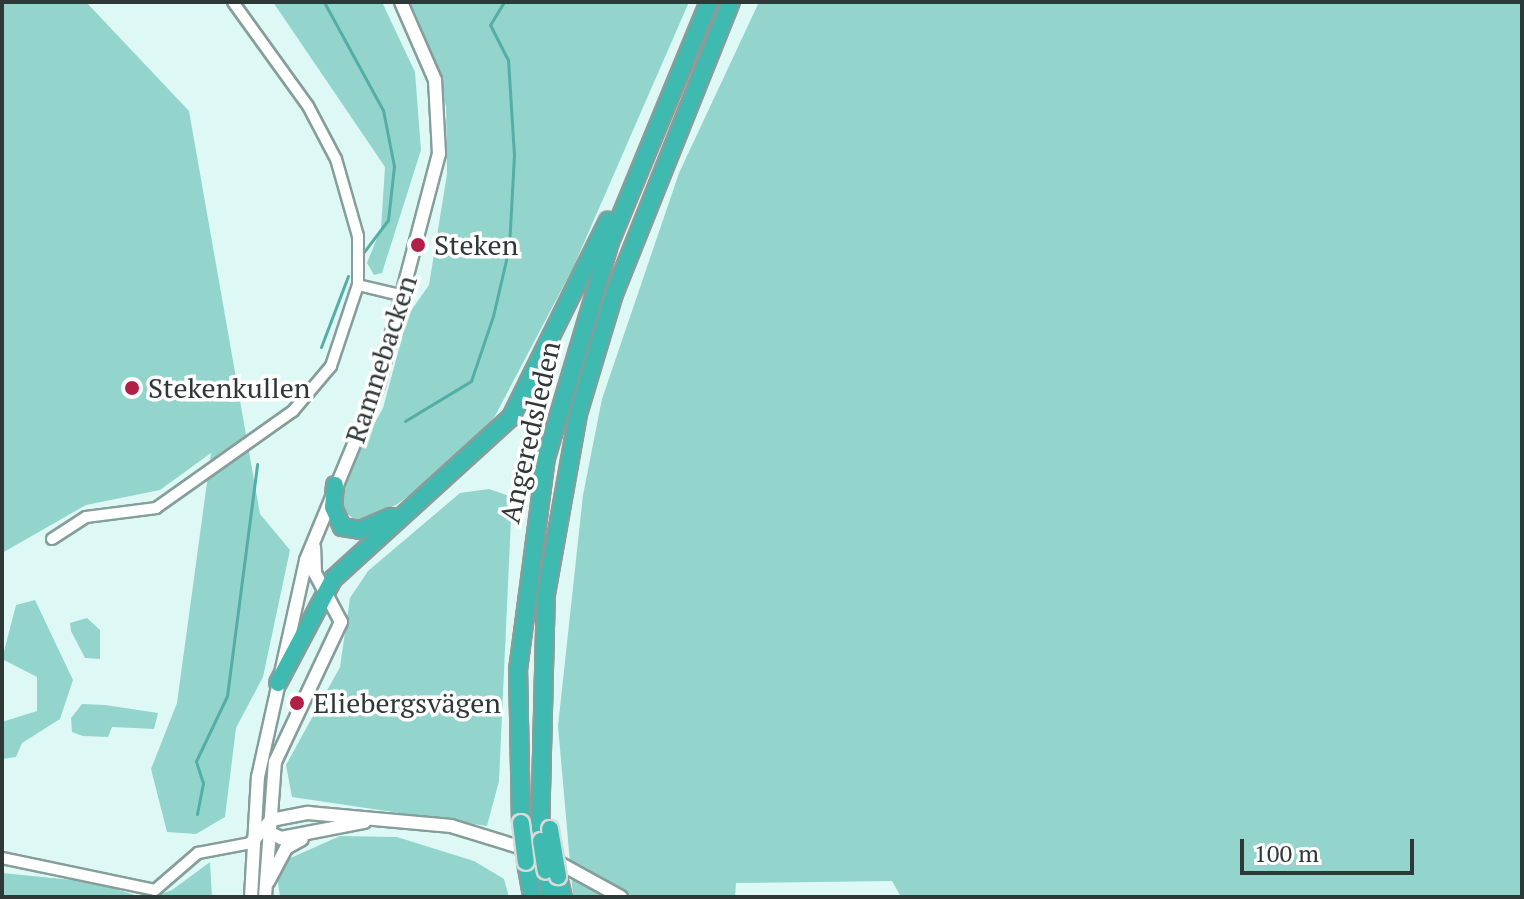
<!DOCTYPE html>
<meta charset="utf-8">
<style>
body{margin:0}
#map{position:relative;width:1524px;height:899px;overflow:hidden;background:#def9f5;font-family:"PT Serif",serif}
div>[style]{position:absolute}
.green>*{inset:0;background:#93d5cc}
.stream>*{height:3px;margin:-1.5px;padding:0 1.5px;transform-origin:1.5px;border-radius:1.5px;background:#54aea4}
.roads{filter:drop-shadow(2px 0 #859e9b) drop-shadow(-2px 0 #859e9b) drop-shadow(0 2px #859e9b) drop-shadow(0 -2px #859e9b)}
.minor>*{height:10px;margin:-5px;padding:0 5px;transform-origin:5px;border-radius:5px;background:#fff}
.tertiary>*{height:12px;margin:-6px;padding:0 6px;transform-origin:6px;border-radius:6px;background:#fff}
.trunk>*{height:16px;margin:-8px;padding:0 8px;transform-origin:8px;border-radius:8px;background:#3fbab0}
.bridges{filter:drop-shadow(2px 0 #d9dbdb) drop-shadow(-2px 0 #d9dbdb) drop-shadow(0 2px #d9dbdb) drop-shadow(0 -2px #d9dbdb)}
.trunk-bridge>*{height:16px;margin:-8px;padding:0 8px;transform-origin:8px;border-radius:8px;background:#3fbab0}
.dots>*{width:22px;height:22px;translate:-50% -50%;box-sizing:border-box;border:4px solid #fff;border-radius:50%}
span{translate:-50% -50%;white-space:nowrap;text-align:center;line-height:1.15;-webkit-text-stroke:7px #fff;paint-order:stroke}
.poi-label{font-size:28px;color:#2e3937}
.left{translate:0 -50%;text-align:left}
.street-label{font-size:28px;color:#2e3937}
.frame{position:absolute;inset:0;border:4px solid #2e3937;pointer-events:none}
.scale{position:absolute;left:1240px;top:839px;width:174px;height:36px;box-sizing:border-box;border:4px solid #2e3937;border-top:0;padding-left:10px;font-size:24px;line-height:28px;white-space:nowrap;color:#2e3937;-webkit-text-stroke:6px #fff;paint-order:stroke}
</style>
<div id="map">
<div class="green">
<i style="clip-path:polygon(2px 2px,86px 2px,189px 111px,260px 514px,290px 550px,263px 677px,236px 728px,225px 817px,196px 834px,167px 832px,151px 769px,177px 703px,211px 453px,160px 490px,86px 505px,2px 553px)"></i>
<i style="clip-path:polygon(273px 2px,382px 2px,415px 72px,421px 150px,382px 273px,374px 275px,367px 263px,381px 228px,385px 167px)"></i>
<i style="clip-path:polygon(409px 2px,689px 2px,573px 268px,495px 416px,457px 461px,396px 505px,356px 521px,340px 508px,342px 482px,383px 408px,408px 315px,429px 285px,447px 174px,446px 106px)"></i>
<i style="clip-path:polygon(759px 2px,1522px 2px,1522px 897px,901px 897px,892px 881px,736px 883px,735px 897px,573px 897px,558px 726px,583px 495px,602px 399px,679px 173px)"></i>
<i style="clip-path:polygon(489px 489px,512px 497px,499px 781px,487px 826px,292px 797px,286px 765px,340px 667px,350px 598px,368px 571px,460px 493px)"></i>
<i style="clip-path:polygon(35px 600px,73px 680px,60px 719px,22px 743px,16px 757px,2px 759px,2px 722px,37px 711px,37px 677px,2px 659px,16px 605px)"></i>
<i style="clip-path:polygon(87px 618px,100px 630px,100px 659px,85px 658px,71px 631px,70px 623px)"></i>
<i style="clip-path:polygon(82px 704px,105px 705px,158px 713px,154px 729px,112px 727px,108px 737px,83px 736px,72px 732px,71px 718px)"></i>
<i style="clip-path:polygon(340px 836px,397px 837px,474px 861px,504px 879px,509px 897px,280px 897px,277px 876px,286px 860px)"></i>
<i style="clip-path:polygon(210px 862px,212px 897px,152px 897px,172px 890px)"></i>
<i style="clip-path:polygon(2px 873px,93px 882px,141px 897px,2px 897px)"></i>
</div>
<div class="stream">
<i style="left:324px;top:2px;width:123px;rotate:61.4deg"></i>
<i style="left:383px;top:110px;width:57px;rotate:78.9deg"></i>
<i style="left:394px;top:166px;width:54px;rotate:96.3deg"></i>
<i style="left:388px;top:220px;width:40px;rotate:127deg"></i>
<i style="left:321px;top:347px;width:76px;rotate:-69.2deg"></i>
<i style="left:405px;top:421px;width:77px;rotate:-31.2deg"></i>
<i style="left:471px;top:381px;width:69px;rotate:-71.3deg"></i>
<i style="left:493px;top:316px;width:71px;rotate:-76.9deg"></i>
<i style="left:509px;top:247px;width:92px;rotate:-86.9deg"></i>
<i style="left:514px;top:155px;width:95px;rotate:-93.6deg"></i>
<i style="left:508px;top:60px;width:39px;rotate:-117deg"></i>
<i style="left:490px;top:25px;width:27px;rotate:-59deg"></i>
<i style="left:197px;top:814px;width:32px;rotate:-79deg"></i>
<i style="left:203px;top:783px;width:23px;rotate:-108deg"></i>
<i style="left:196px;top:761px;width:72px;rotate:-64.5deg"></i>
<i style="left:227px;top:696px;width:234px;rotate:-82.6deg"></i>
</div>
<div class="roads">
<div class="minor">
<i style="left:233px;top:2px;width:128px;rotate:54.2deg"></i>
<i style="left:308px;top:106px;width:60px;rotate:62.2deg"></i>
<i style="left:336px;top:159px;width:80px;rotate:74.1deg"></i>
<i style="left:358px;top:236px;width:49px;rotate:90deg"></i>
<i style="left:358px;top:285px;width:47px;rotate:13.4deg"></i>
<i style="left:52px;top:539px;width:40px;rotate:-32.9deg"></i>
<i style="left:86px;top:517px;width:71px;rotate:-7.3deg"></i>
<i style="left:156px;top:508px;width:168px;rotate:-35.3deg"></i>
<i style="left:293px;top:411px;width:59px;rotate:-49.8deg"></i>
<i style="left:331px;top:366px;width:85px;rotate:-71.6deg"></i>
<i style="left:2px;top:858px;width:156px;rotate:11.8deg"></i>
<i style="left:155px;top:890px;width:57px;rotate:-40.7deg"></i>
<i style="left:198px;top:853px;width:54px;rotate:-10.7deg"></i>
</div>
<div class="tertiary">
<i style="left:265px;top:830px;width:18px;rotate:27deg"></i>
<i style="left:281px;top:838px;width:85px;rotate:-10.9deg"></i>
<i style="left:251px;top:843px;width:30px;rotate:-49deg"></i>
<i style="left:271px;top:820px;width:38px;rotate:-11deg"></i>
<i style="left:308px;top:813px;width:144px;rotate:5.2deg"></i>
<i style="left:451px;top:826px;width:82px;rotate:17.1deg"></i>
<i style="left:550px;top:858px;width:81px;rotate:28.8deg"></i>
<i style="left:268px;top:882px;width:38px;rotate:-62deg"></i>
<i style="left:286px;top:848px;width:18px;rotate:-29deg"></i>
<i style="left:251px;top:897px;width:120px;rotate:-86.7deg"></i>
<i style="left:258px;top:777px;width:222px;rotate:-77.5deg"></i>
<i style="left:306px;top:560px;width:188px;rotate:-67.5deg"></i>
<i style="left:378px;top:386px;width:240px;rotate:-75.3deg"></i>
<i style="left:439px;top:154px;width:74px;rotate:-93.1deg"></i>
<i style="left:435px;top:80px;width:85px;rotate:-113.6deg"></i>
<i style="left:265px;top:897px;width:135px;rotate:-85.8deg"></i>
<i style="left:275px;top:762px;width:155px;rotate:-64.8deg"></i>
<i style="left:341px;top:622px;width:55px;rotate:-118deg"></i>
<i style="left:315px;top:573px;width:26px;rotate:-92deg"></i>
</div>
<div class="trunk">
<i style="left:335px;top:485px;width:22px;rotate:95deg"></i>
<i style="left:333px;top:507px;width:22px;rotate:66deg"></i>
<i style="left:342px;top:527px;width:18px;rotate:9deg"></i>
<i style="left:360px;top:530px;width:34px;rotate:-23deg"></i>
<i style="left:278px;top:683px;width:118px;rotate:-62.1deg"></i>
<i style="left:333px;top:579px;width:241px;rotate:-42.3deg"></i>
<i style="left:511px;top:417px;width:219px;rotate:-63.7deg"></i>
<i style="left:521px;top:823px;width:153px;rotate:-91.1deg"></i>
<i style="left:518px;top:670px;width:214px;rotate:-82.5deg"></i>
<i style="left:546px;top:458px;width:225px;rotate:-73.5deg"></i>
<i style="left:610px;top:242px;width:260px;rotate:-67.6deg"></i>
<i style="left:540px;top:834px;width:240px;rotate:-88.6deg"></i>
<i style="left:546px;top:594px;width:183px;rotate:-79.9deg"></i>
<i style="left:578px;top:414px;width:125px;rotate:-73.3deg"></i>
<i style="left:614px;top:294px;width:315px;rotate:-68.2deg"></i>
<i style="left:526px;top:862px;width:36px;rotate:80deg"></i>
<i style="left:546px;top:871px;width:26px;rotate:81deg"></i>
<i style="left:558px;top:876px;width:22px;rotate:77deg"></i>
</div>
</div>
<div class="bridges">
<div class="trunk-bridge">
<i style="left:521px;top:823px;width:39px;rotate:83deg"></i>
<i style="left:550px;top:829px;width:48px;rotate:80.3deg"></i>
<i style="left:541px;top:841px;width:30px;rotate:81deg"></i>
</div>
</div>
<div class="dots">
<i style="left:418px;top:245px;background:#b11f47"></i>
<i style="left:132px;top:388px;background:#b11f47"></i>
<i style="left:297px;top:703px;background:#b11f47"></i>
</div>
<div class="poi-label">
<span class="left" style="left:434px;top:245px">Steken</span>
<span class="left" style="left:148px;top:388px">Stekenkullen</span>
<span class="left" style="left:313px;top:703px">Eliebergsvägen</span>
</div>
<div class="street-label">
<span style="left:381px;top:359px;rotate:-72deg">Ramnebacken</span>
<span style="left:530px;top:432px;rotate:-77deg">Angeredsleden</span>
</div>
<div class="frame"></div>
<div class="scale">100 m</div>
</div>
